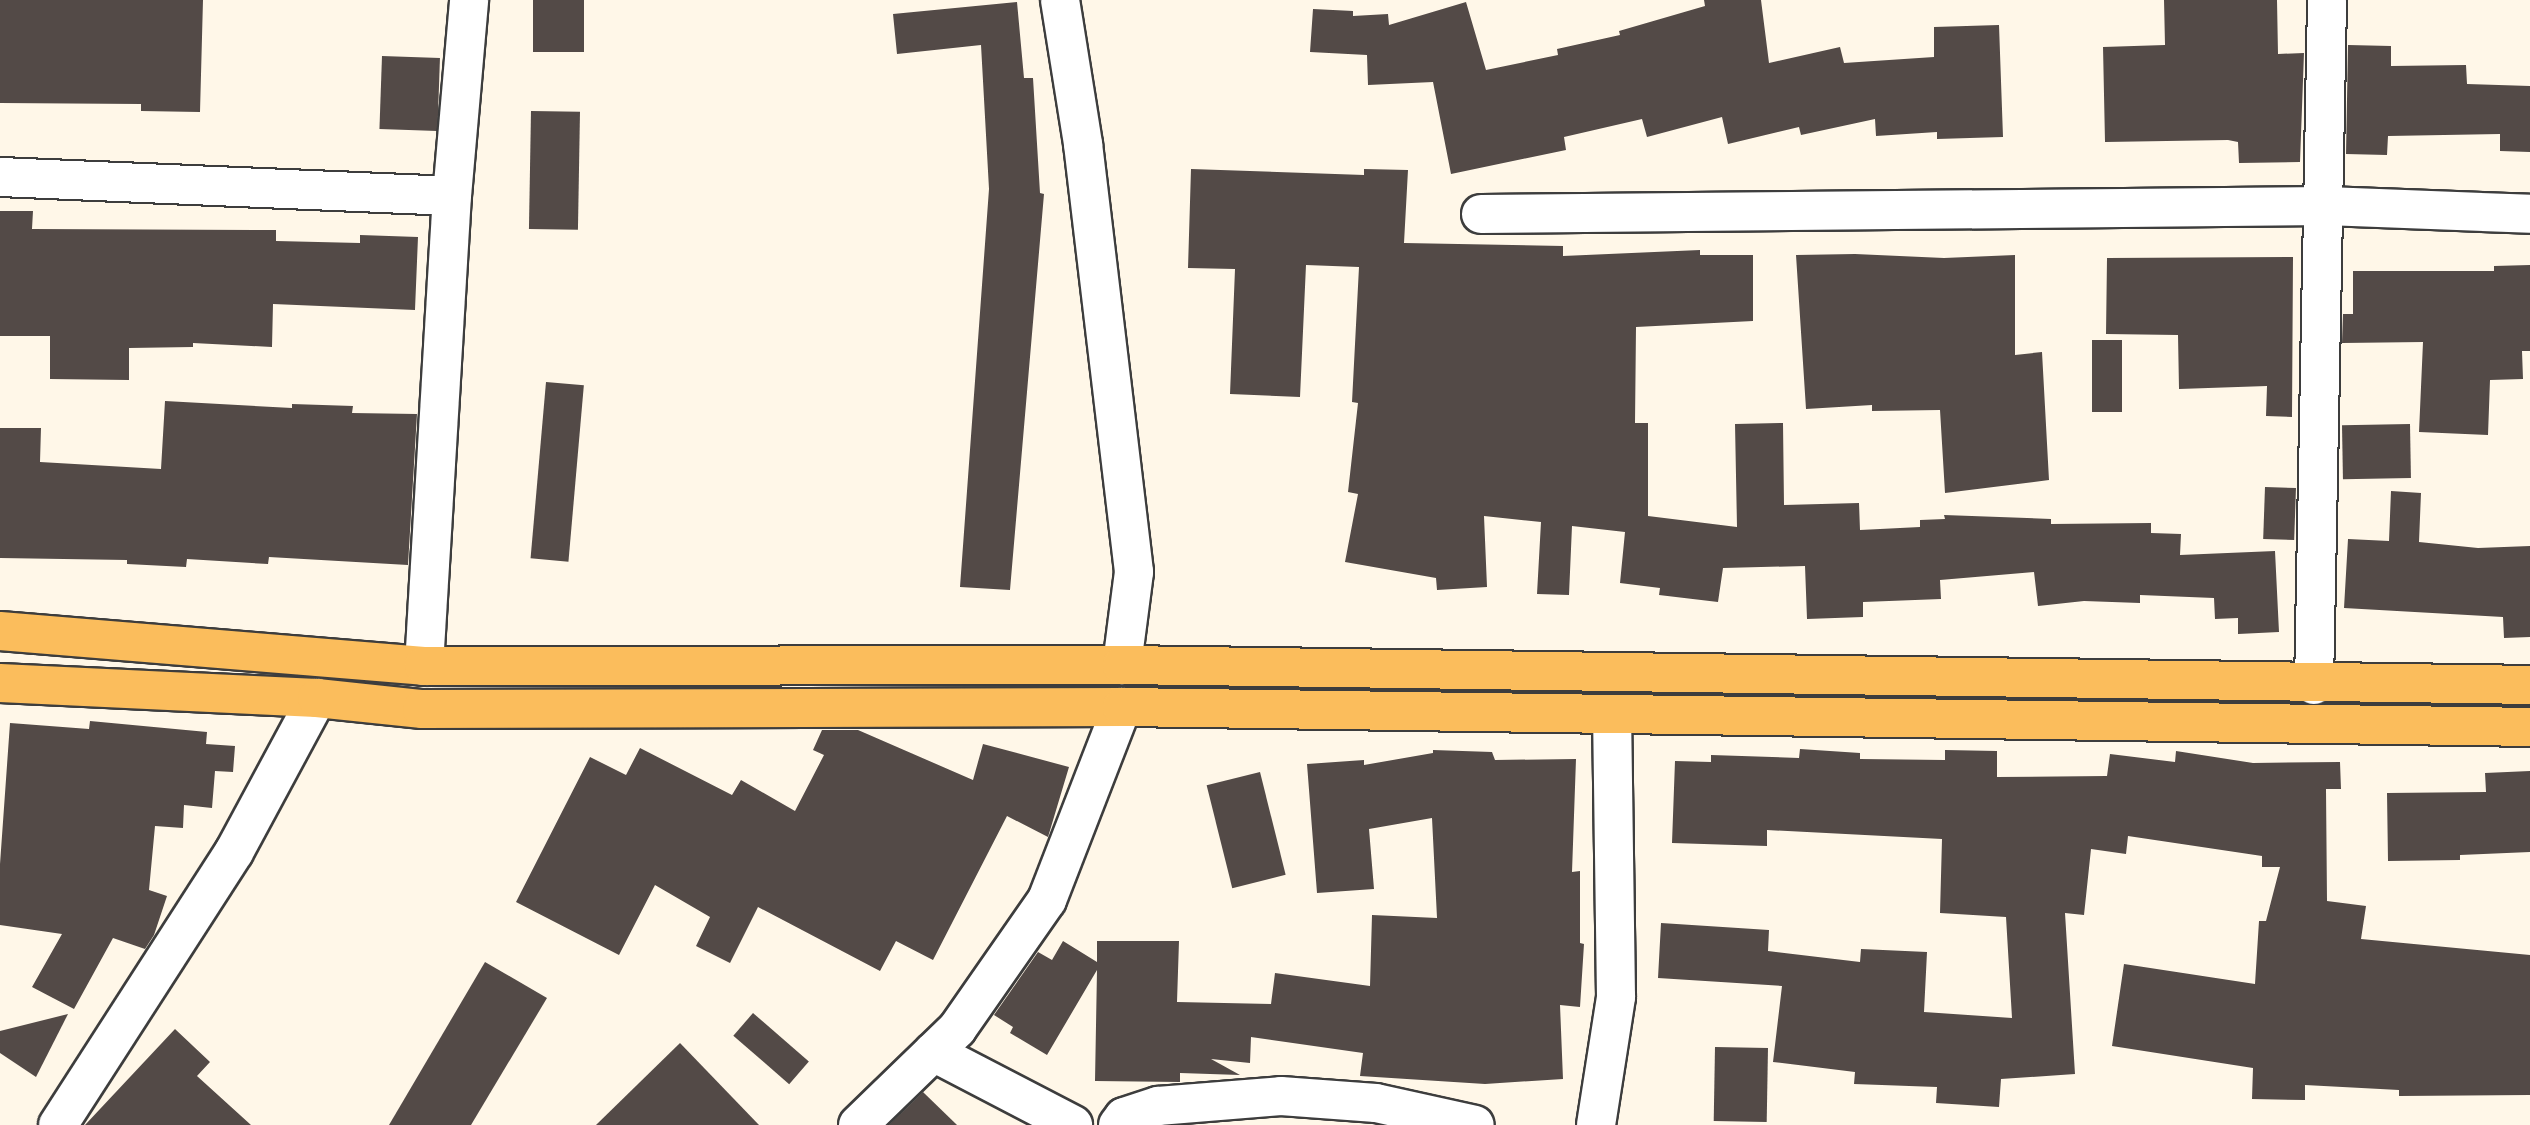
<!DOCTYPE html>
<style>
body{margin:0}
#map{position:relative;width:2530px;height:1125px;overflow:hidden;background:#fff7e8;font-family:Georgia,serif}
div>[style]{position:absolute}
.building>*{inset:0;background:#534a47;transform-origin:0 0}
.roads{filter:drop-shadow(2px 0 #3d3d3d) drop-shadow(-2px 0 #3d3d3d) drop-shadow(0 2px #3d3d3d) drop-shadow(0 -2px #3d3d3d)}
.minor>*{height:38px;margin:-19px;padding:0 19px;transform-origin:19px;border-radius:19px;background:#fff}
.major>*{height:38px;margin:-19px;padding:0 19px;transform-origin:19px;border-radius:19px;background:#fbbd5c}
span{translate:-50% -50%;white-space:nowrap;text-align:center;line-height:1.15;-webkit-text-stroke:7px #fff;paint-order:stroke}
</style>
<div id="map">
<div class="building">
<i style="clip-path:polygon(0 0,203px 0,200px 112px,141px 111px,141px 104px,0 103px)"></i>
<i style="left:533px;top:0;width:51px;height:52px"></i>
<i style="clip-path:polygon(1704px 0,1761px 0,1769px 63px,1840px 47px,1844px 63px,1934px 57px,1934px 27px,1999px 25px,2003px 137px,1937px 139px,1937px 132px,1876px 136px,1875px 119px,1801px 135px,1799px 127px,1728px 144px,1722px 117px,1647px 137px,1642px 119px,1564px 137px,1566px 150px,1451px 174px,1433px 82px,1368px 85px,1367px 55px,1310px 52px,1313px 9px,1353px 11px,1353px 16px,1388px 14px,1389px 25px,1466px 2px,1486px 70px,1558px 55px,1557px 49px,1620px 35px,1619px 31px,1705px 6px)"></i>
<i style="clip-path:polygon(2164px 0,2277px 0,2278px 54px,2304px 53px,2300px 162px,2239px 163px,2238px 142px,2228px 140px,2105px 142px,2103px 47px,2165px 45px)"></i>
<i style="clip-path:polygon(1017px 2px,1024px 78px,1033px 78px,1040px 193px,1044px 194px,1010px 590px,960px 587px,989px 189px,981px 45px,897px 54px,893px 14px)"></i>
<i style="clip-path:polygon(2348px 45px,2391px 46px,2391px 66px,2466px 65px,2467px 84px,2530px 86px,2530px 152px,2500px 151px,2500px 134px,2388px 136px,2387px 155px,2346px 154px)"></i>
<i style="left:382px;top:56px;width:58px;height:73px;rotate:2deg"></i>
<i style="left:531px;top:111px;width:49px;height:118px;rotate:1deg"></i>
<i style="clip-path:polygon(1191px 169px,1364px 175px,1364px 169px,1408px 170px,1404px 243px,1563px 246px,1563px 256px,1700px 250px,1700px 255px,1753px 255px,1753px 321px,1636px 327px,1635px 423px,1648px 423px,1648px 516px,1737px 527px,1735px 424px,1783px 423px,1784px 505px,1859px 503px,1860px 530px,1920px 527px,1920px 520px,1945px 519px,1944px 515px,2051px 519px,2051px 524px,2151px 523px,2151px 533px,2181px 534px,2180px 555px,2275px 551px,2279px 632px,2238px 634px,2238px 618px,2215px 619px,2214px 598px,2140px 595px,2140px 603px,2084px 601px,2038px 606px,2034px 572px,1940px 580px,1941px 599px,1863px 602px,1863px 617px,1807px 619px,1805px 566px,1723px 568px,1718px 602px,1659px 595px,1660px 588px,1620px 583px,1625px 532px,1572px 526px,1569px 595px,1537px 594px,1541px 522px,1484px 516px,1487px 587px,1437px 590px,1436px 578px,1345px 562px,1358px 494px,1348px 492px,1358px 403px,1352px 402px,1359px 267px,1306px 265px,1300px 397px,1230px 394px,1235px 269px,1188px 268px)"></i>
<i style="clip-path:polygon(0 211px,33px 211px,32px 229px,276px 230px,276px 241px,360px 243px,360px 235px,418px 237px,415px 310px,273px 304px,272px 347px,193px 343px,193px 347px,129px 348px,129px 380px,50px 379px,50px 336px,0 336px)"></i>
<i style="clip-path:polygon(1855px 254px,1944px 258px,2015px 255px,2015px 355px,2042px 352px,2049px 480px,1945px 493px,1940px 410px,1872px 411px,1872px 405px,1806px 409px,1796px 255px)"></i>
<i style="clip-path:polygon(2293px 257px,2292px 417px,2266px 416px,2267px 386px,2179px 389px,2178px 335px,2106px 334px,2107px 258px)"></i>
<i style="clip-path:polygon(2530px 265px,2530px 351px,2522px 351px,2523px 379px,2490px 380px,2488px 435px,2419px 432px,2423px 342px,2342px 343px,2343px 314px,2353px 314px,2353px 271px,2494px 271px,2494px 266px)"></i>
<i style="left:2092px;top:340px;width:30px;height:72px"></i>
<i style="left:546px;top:382px;width:38px;height:177px;rotate:5deg"></i>
<i style="clip-path:polygon(165px 401px,292px 408px,292px 404px,353px 406px,352px 413px,417px 414px,408px 565px,269px 557px,268px 564px,187px 559px,186px 567px,127px 564px,127px 560px,0 558px,0 428px,41px 428px,40px 462px,161px 469px)"></i>
<i style="left:2410px;top:424px;width:54px;height:68px;rotate:89deg"></i>
<i style="left:2265px;top:487px;width:31px;height:52px;rotate:2deg"></i>
<i style="clip-path:polygon(2391px 491px,2421px 493px,2419px 542px,2478px 548px,2530px 546px,2530px 637px,2504px 638px,2503px 617px,2344px 608px,2348px 539px,2389px 541px)"></i>
<i style="clip-path:polygon(90px 721px,207px 732px,206px 744px,235px 746px,233px 772px,215px 771px,212px 808px,184px 805px,183px 828px,155px 826px,149px 890px,167px 896px,154px 935px,145px 949px,113px 938px,74px 1009px,32px 987px,62px 934px,0 925px,0 864px,10px 723px,89px 729px)"></i>
<i style="clip-path:polygon(822px 730px,858px 730px,973px 780px,983px 744px,1069px 767px,1048px 837px,1007px 816px,933px 960px,896px 941px,880px 971px,758px 907px,730px 963px,696px 946px,710px 917px,655px 885px,619px 955px,516px 902px,590px 757px,626px 775px,640px 748px,732px 795px,741px 780px,795px 811px,824px 755px,813px 750px)"></i>
<i style="clip-path:polygon(1800px 749px,1860px 753px,1860px 759px,1945px 760px,1945px 750px,1997px 751px,1997px 777px,2107px 776px,2110px 754px,2175px 762px,2176px 751px,2253px 763px,2340px 762px,2341px 789px,2326px 789px,2327px 901px,2366px 906px,2361px 939px,2530px 955px,2530px 1095px,2399px 1096px,2399px 1090px,2305px 1085px,2305px 1100px,2252px 1099px,2253px 1068px,2112px 1046px,2124px 964px,2255px 984px,2259px 921px,2266px 921px,2280px 867px,2262px 867px,2262px 856px,2128px 836px,2126px 854px,2091px 849px,2084px 915px,2065px 913px,2075px 1074px,2001px 1079px,1999px 1107px,1936px 1103px,1937px 1087px,1854px 1084px,1855px 1072px,1773px 1062px,1782px 986px,1658px 978px,1661px 923px,1769px 930px,1768px 951px,1860px 962px,1861px 949px,1927px 952px,1924px 1012px,2012px 1018px,2006px 917px,1940px 913px,1942px 839px,1767px 830px,1767px 846px,1672px 843px,1675px 761px,1711px 762px,1711px 755px,1799px 758px)"></i>
<i style="clip-path:polygon(1433px 750px,1492px 752px,1495px 760px,1576px 759px,1572px 872px,1580px 871px,1580px 943px,1584px 944px,1580px 1007px,1560px 1005px,1563px 1079px,1485px 1084px,1360px 1076px,1363px 1053px,1251px 1037px,1250px 1063px,1211px 1059px,1240px 1075px,1180px 1073px,1180px 1082px,1095px 1081px,1097px 970px,1047px 1055px,1010px 1033px,1013px 1027px,994px 1015px,1038px 952px,1052px 960px,1063px 941px,1097px 962px,1097px 941px,1179px 941px,1177px 1002px,1271px 1004px,1275px 973px,1370px 986px,1372px 915px,1437px 918px,1432px 818px,1369px 829px,1374px 889px,1317px 893px,1307px 764px,1364px 760px,1364px 765px,1433px 753px)"></i>
<i style="clip-path:polygon(2530px 771px,2530px 852px,2460px 855px,2460px 860px,2388px 861px,2387px 793px,2486px 792px,2485px 773px)"></i>
<i style="left:1260px;top:772px;width:106px;height:55px;rotate:76deg"></i>
<i style="clip-path:polygon(485px 962px,547px 998px,471px 1125px,389px 1125px)"></i>
<i style="left:753px;top:1013px;width:74px;height:30px;rotate:41deg"></i>
<i style="clip-path:polygon(68px 1014px,36px 1077px,0 1053px,0 1031px)"></i>
<i style="clip-path:polygon(175px 1029px,210px 1062px,197px 1076px,251px 1125px,85px 1125px)"></i>
<i style="clip-path:polygon(680px 1043px,759px 1125px,596px 1125px)"></i>
<i style="left:1715px;top:1047px;width:53px;height:74px;rotate:1deg"></i>
<i style="clip-path:polygon(923px 1092px,957px 1125px,889px 1125px)"></i>
</div>
<div class="roads">
<div class="minor">
<i style="left:1060px;top:0;width:146px;rotate:80.9deg"></i>
<i style="left:1083px;top:144px;width:431px;rotate:83.2deg"></i>
<i style="left:1134px;top:572px;width:94px;rotate:97.4deg"></i>
<i style="left:0;top:177px;width:452px;rotate:2.4deg"></i>
<i style="left:1481px;top:214px;width:845px;rotate:-0.54deg"></i>
<i style="left:2326px;top:206px;width:204px;rotate:2.2deg"></i>
<i style="left:424px;top:666px;width:471px;rotate:-86.6deg"></i>
<i style="left:452px;top:196px;width:197px;rotate:-85deg"></i>
<i style="left:2314px;top:685px;width:685px;rotate:-88.91deg"></i>
<i style="left:933px;top:1052px;width:158px;rotate:27.5deg"></i>
<i style="left:58px;top:1125px;width:325px;rotate:-57.2deg"></i>
<i style="left:234px;top:852px;width:175px;rotate:-61.7deg"></i>
<i style="left:858px;top:1125px;width:138px;rotate:-44.1deg"></i>
<i style="left:957px;top:1029px;width:157px;rotate:-55.1deg"></i>
<i style="left:1047px;top:900px;width:207px;rotate:-68.8deg"></i>
<i style="left:1118px;top:1125px;width:10px;rotate:-53deg"></i>
<i style="left:1124px;top:1117px;width:36px;rotate:-18deg"></i>
<i style="left:1158px;top:1106px;width:123px;rotate:-4.6deg"></i>
<i style="left:1281px;top:1096px;width:95px;rotate:4.2deg"></i>
<i style="left:1376px;top:1103px;width:101px;rotate:12.5deg"></i>
<i style="left:1596px;top:1125px;width:130px;rotate:-81.1deg"></i>
<i style="left:1616px;top:997px;width:283px;rotate:-90.8deg"></i>
</div>
<div class="major">
<i style="left:0;top:631px;width:425px;rotate:4.7deg"></i>
<i style="left:424px;top:666px;width:698px;rotate:-0.08deg"></i>
<i style="left:1122px;top:665px;width:1408px;rotate:0.81deg"></i>
<i style="left:0;top:683px;width:317px;rotate:2.7deg"></i>
<i style="left:317px;top:698px;width:106px;rotate:6deg"></i>
<i style="left:422px;top:709px;width:700px;rotate:-0.16deg"></i>
<i style="left:1122px;top:707px;width:1408px;rotate:0.81deg"></i>
</div>
</div>
</div>
